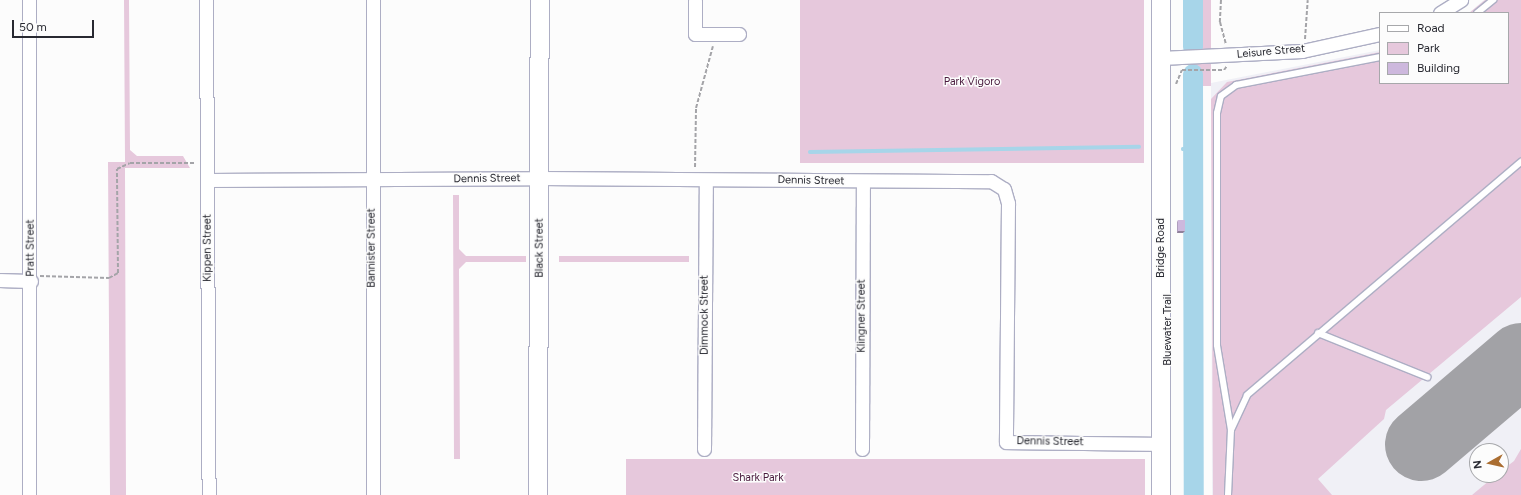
<!DOCTYPE html>
<style>
body{margin:0}
#map{position:relative;width:1521px;height:495px;overflow:hidden;background:#fcfcfc;font-family:Figtree,sans-serif}
div>[style]{position:absolute}
.built>*{inset:0;background:#f0f0f6}
.green>*{inset:0;background:#e6c8dc;transform-origin:0 0}
.stream>*{height:3.5px;margin:-1.75px;padding:0 1.75px;transform-origin:1.75px;border-radius:1.75px;background:#a7d5e9}
.river>*{height:20px;margin:-10px;padding:0 10px;transform-origin:10px;border-radius:10px;background:#a7d5e9}
.runway>*{height:73px;margin:-36.5px;padding:0 36.5px;transform-origin:36.5px;border-radius:36.5px;background:#a2a2a6}
.path>*{height:2px;margin-top:-1px;transform-origin:0;background:repeating-linear-gradient(90deg,#a4a4a8 0 4px,transparent 0 6px)}
.roads{filter:drop-shadow(1px 0 #adaec4) drop-shadow(-1px 0 #adaec4) drop-shadow(0 1px #adaec4) drop-shadow(0 -1px #adaec4)}
.lane>*{height:6px;margin:-3px;padding:0 3px;transform-origin:3px;border-radius:3px;background:#fff}
.street>*{height:13px;margin:-6.5px;padding:0 6.5px;transform-origin:6.5px;border-radius:6.5px;background:#fff}
.secondary>*{height:18px;margin:-9px;padding:0 9px;transform-origin:9px;border-radius:9px;background:#fff}
.wall>*{inset:0;background:#b09ebe}
.shaded-wall>*{inset:0;background:#90819b}
.building>*{inset:0;background:#cdb8dd;transform-origin:0 0}
span{translate:-50% -50%;white-space:nowrap;text-align:center;line-height:1.15;-webkit-text-stroke:3px #fcfcfc;paint-order:stroke}
.street-label{font-size:11px;color:#282931}
.park-label{font-size:11px;color:#491a3d}
.legend{position:absolute;left:1379px;top:12px;width:130px;height:72px;box-sizing:border-box;background:#fcfcfc;border:1px solid #a7a8ab;margin:0;padding:5px 7px;list-style:none;font-size:12px;color:#282931}
.legend li{display:flex;align-items:center;gap:8px;height:20px}
.legend b{width:20px;border:1px solid #a7a8ab}
.north{position:absolute;left:1469px;top:443px;width:40px;height:40px;box-sizing:border-box;background:#fcfcfc;border:1px solid #a7a8ab;border-radius:50%;rotate:262deg;font-size:11px;font-weight:700;line-height:16px;text-align:center;color:#282931}
.north::after{content:'';display:block;margin:auto;width:14px;height:18px;background:#aa6d30;clip-path:polygon(50% 0,100% 100%,50% 72%,0 100%)}
.scale{position:absolute;left:12px;top:20px;width:82px;height:18px;box-sizing:border-box;border:2px solid #282931;border-top:0;padding-left:5px;font-size:12px;line-height:14px;white-space:nowrap;color:#282931;-webkit-text-stroke:3px #fcfcfc;paint-order:stroke}
</style>
<div id="map">
<div class="built">
<i style="clip-path:polygon(evenodd,1484px 0,1521px 0,1521px 495px,1212px 495px,1211px 83px,1380px 50px,1380px 83px,1508px 83px,1508px 13px,1469px 13px,1484px 0,1477px 451px,1501px 451px,1501px 475px,1477px 475px,1477px 451px)"></i>
</div>
<div class="green">
<i style="clip-path:polygon(124px 0,129px 0,130px 150px,137px 156px,183px 156px,190px 168px,125px 168px,126px 495px,110px 495px,108px 162px,125px 162px)"></i>
<i style="left:800px;top:0;width:344px;height:163px"></i>
<i style="left:1194px;top:0;width:17px;height:86px"></i>
<i style="clip-path:polygon(1485px 0,1521px 0,1521px 297px,1386px 410px,1384px 419px,1318px 479px,1332px 495px,1213px 495px,1211px 99px,1227px 82px,1380px 52px,1380px 83px,1508px 83px,1508px 13px,1469px 13px)"></i>
<i style="clip-path:polygon(453px 195px,459px 195px,459px 249px,466px 256px,526px 256px,526px 262px,466px 262px,459px 269px,460px 459px,454px 459px)"></i>
<i style="left:559px;top:256px;width:130px;height:6px"></i>
<i style="clip-path:polygon(1521px 449px,1521px 495px,1472px 495px,1496px 475px,1501px 475px,1501px 471px,1514px 461px)"></i>
<i style="left:626px;top:459px;width:519px;height:36px"></i>
</div>
<div class="stream">
<i style="left:1183px;top:149px;width:11px;rotate:-5deg"></i>
<i style="left:810px;top:152px;width:329px;rotate:-0.9deg"></i>
</div>
<div class="river">
<i style="left:1193px;top:47px;width:47px;rotate:-90deg"></i>
<i style="left:1193px;top:74px;width:421px;rotate:89.9deg"></i>
</div>
<div class="runway">
<i style="left:1421px;top:444px;width:131px;rotate:-40.4deg"></i>
</div>
<div class="path">
<i style="left:1221px;top:0;width:22px;rotate:93deg"></i>
<i style="left:1220px;top:22px;width:23px;rotate:75deg"></i>
<i style="left:1305px;top:39px;width:39px;rotate:-86deg"></i>
<i style="left:1176px;top:84px;width:15px;rotate:-67deg"></i>
<i style="left:1182px;top:70px;width:42px"></i>
<i style="left:1224px;top:70px;width:5px;rotate:-53deg"></i>
<i style="left:695px;top:167px;width:59px;rotate:-89deg"></i>
<i style="left:696px;top:108px;width:64px;rotate:-74.7deg"></i>
<i style="left:40px;top:276px;width:69px;rotate:1.7deg"></i>
<i style="left:109px;top:278px;width:10px;rotate:-29deg"></i>
<i style="left:118px;top:273px;width:104px;rotate:-90.6deg"></i>
<i style="left:117px;top:169px;width:14px;rotate:-25deg"></i>
<i style="left:130px;top:163px;width:66px"></i>
</div>
<div class="roads">
<div class="lane">
<i style="left:1477px;top:13px;width:21px;rotate:-39deg"></i>
<i style="left:1318px;top:333px;width:118px;rotate:22deg"></i>
<i style="left:1231px;top:430px;width:86px;rotate:-99.4deg"></i>
<i style="left:1217px;top:345px;width:232px;rotate:-90deg"></i>
<i style="left:1217px;top:113px;width:17px;rotate:-77deg"></i>
<i style="left:1221px;top:96px;width:19px;rotate:-36deg"></i>
<i style="left:1236px;top:85px;width:147px;rotate:-11deg"></i>
<i style="left:1228px;top:495px;width:65px;rotate:-87.4deg"></i>
<i style="left:1231px;top:430px;width:38px;rotate:-65deg"></i>
<i style="left:1247px;top:395px;width:360px;rotate:-40.4deg"></i>
</div>
<div class="street">
<i style="left:29px;top:0;width:495px;rotate:90deg"></i>
<i style="left:206px;top:0;width:495px;rotate:89.7deg"></i>
<i style="left:373px;top:0;width:495px;rotate:90deg"></i>
<i style="left:695px;top:0;width:34px;rotate:90deg"></i>
<i style="left:695px;top:34px;width:44px"></i>
<i style="left:1440px;top:13px;width:25px;rotate:-32deg"></i>
<i style="left:1161px;top:58px;width:141px;rotate:-2.8deg"></i>
<i style="left:1302px;top:51px;width:80px;rotate:-12.3deg"></i>
<i style="left:207px;top:180px;width:333px;rotate:-0.3deg"></i>
<i style="left:540px;top:178px;width:451px;rotate:0.4deg"></i>
<i style="left:991px;top:181px;width:15px;rotate:32deg"></i>
<i style="left:1004px;top:189px;width:15px;rotate:74deg"></i>
<i style="left:1008px;top:203px;width:239px;rotate:90.5deg"></i>
<i style="left:1006px;top:442px;width:155px;rotate:0.7deg"></i>
<i style="left:0;top:280px;width:31px;rotate:2deg"></i>
<i style="left:704px;top:449px;width:269px;rotate:-89.6deg"></i>
<i style="left:862px;top:449px;width:267px;rotate:-89.8deg"></i>
</div>
<div class="secondary">
<i style="left:1161px;top:0;width:495px;rotate:90deg"></i>
<i style="left:538px;top:495px;width:495px;rotate:-89.8deg"></i>
</div>
</div>
<div class="wall">
<i style="clip-path:polygon(1178px 220px,1183px 233px,1177px 233px,1177px 222px)"></i>
</div>
<div class="shaded-wall">
<i style="clip-path:polygon(1178px 231px,1185px 231px,1183px 233px,1177px 233px)"></i>
</div>
<div class="building">
<i style="left:1178px;top:220px;width:7px;height:11px"></i>
</div>
<div class="street-label">
<span style="left:1271px;top:52px;rotate:-5deg">Leisure Street</span>
<span style="left:487px;top:179px;rotate:-1deg">Dennis Street</span>
<span style="left:811px;top:181px;rotate:1deg">Dennis Street</span>
<span style="left:31px;top:248px;rotate:-90deg">Pratt Street</span>
<span style="left:208px;top:248px;rotate:-90deg">Kippen Street</span>
<span style="left:372px;top:248px;rotate:-90deg">Bannister Street</span>
<span style="left:540px;top:248px;rotate:-90deg">Black Street</span>
<span style="left:1161px;top:248px;rotate:-90deg">Bridge Road</span>
<span style="left:705px;top:315px;rotate:-90deg">Dimmock Street</span>
<span style="left:862px;top:316px;rotate:-90deg">Klingner Street</span>
<span style="left:1168px;top:330px;rotate:-90deg">Bluewater Trail</span>
<span style="left:1050px;top:442px;rotate:1deg">Dennis Street</span>
</div>
<div class="park-label">
<span style="left:972px;top:82px">Park Vigoro</span>
<span style="left:758px;top:478px">Shark Park</span>
</div>
<ul class="legend">
<li><b style="height:5px;background:#fff"></b>Road</li>
<li><b style="height:11px;background:#e6c8dc"></b>Park</li>
<li><b style="height:11px;background:#cdb8dd"></b>Building</li>
</ul>
<div class="north">N</div>
<div class="scale">50 m</div>
</div>
